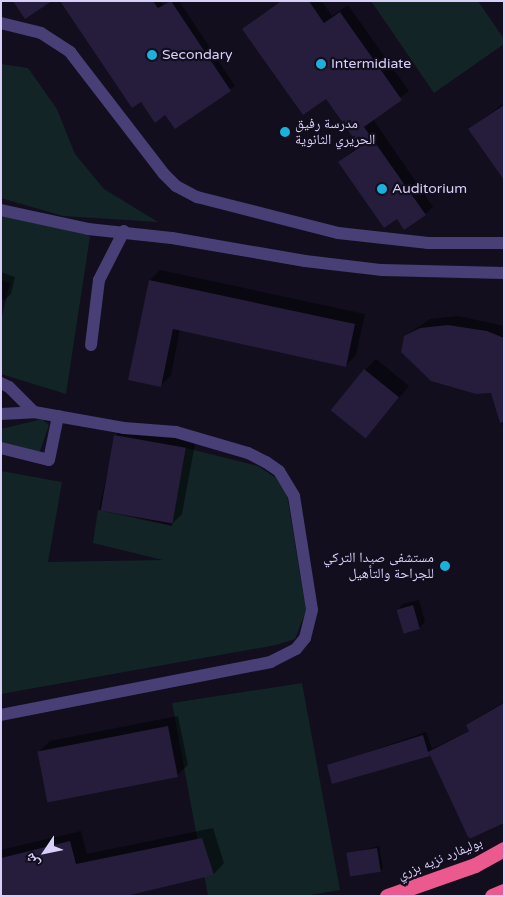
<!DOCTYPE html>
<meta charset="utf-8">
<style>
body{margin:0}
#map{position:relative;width:505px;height:897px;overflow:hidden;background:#120e1d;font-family:"Varela Round","Noto Naskh Arabic",sans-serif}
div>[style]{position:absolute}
.green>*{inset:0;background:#122426}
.shadow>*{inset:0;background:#0007}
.building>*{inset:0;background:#261c3b;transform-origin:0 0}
.minor>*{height:12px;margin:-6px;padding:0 6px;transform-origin:6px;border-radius:6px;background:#473f76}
.highway>*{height:15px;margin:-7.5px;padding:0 7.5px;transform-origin:7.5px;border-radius:7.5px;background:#eb598e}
.dots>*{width:14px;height:14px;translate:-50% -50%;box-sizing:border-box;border:2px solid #120e1d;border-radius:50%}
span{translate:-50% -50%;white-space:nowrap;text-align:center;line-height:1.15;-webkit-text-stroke:4.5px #120e1d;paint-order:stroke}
.poi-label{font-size:14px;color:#d9d0f9}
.left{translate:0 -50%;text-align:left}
.right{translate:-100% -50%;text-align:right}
.street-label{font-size:14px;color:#d9d0f9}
.frame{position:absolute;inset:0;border:2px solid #d9d0f9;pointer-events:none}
.north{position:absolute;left:20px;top:827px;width:50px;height:50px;-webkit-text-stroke:4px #120e1d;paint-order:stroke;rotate:236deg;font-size:14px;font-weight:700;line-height:20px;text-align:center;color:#d9d0f9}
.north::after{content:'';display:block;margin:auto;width:18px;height:22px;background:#d9d0f9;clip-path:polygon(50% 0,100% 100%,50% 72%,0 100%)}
</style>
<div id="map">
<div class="green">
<i style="clip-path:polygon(371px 1px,478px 1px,504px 39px,504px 44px,434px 93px)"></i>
<i style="clip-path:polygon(1px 64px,28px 68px,57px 109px,75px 154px,104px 189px,158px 222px,63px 216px,1px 198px)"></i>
<i style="clip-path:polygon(1px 212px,90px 236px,66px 394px,1px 374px,1px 320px,10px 283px,1px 280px)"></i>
<i style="clip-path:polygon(42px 419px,49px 425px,40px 451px,36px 453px,1px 444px,1px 429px)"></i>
<i style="clip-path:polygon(186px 448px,258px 466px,276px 478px,287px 495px,306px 611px,295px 639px,276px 645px,1px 694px,1px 471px,62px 482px,48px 562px,163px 560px,93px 543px,98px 510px,172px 526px)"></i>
<i style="clip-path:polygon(302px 683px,340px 890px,305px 896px,208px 896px,172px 703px)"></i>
</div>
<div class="shadow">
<i style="clip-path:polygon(62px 1px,161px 1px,163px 5px,179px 1px,235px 86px,175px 128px,166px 114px,141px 100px)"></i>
<i style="clip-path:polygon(280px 1px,322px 1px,332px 16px,348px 5px,409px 91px,373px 119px,433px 207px,425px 214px,397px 217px,339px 162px,360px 145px,326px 97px,243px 29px)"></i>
<i style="clip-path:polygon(504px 103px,504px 178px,470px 129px)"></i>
<i style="clip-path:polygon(160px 270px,365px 314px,356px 355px,346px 365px,180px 329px,171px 375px,161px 385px,150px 280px)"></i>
<i style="clip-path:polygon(1px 272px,15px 277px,11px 294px,5px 300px,1px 299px)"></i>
<i style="clip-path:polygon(458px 316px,504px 326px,504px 431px,492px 391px,405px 336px,430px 319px)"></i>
<i style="clip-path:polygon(376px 359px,409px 386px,365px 438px,365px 370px)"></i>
<i style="clip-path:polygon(126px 424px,196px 438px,182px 514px,171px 525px,99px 509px,116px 435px)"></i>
<i style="clip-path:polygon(419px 600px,425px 622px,419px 628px,397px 610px,403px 604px)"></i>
<i style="clip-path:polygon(504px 702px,504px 821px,430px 754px,328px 766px,426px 732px,432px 749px,470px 730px,467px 725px,471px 722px)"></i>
<i style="clip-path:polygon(178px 716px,188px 765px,177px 775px,39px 752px,50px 741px)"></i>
<i style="clip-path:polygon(213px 828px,224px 863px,214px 874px,120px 896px,1px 896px,1px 850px,81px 831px,87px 854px)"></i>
<i style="clip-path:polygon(379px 846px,383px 868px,380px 871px,347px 854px)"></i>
</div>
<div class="building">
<i style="clip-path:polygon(13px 1px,52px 1px,25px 19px)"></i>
<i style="clip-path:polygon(60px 1px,153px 1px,158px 8px,171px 1px,231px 91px,175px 129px,165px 115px,155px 123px,141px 102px,132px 108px)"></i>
<i style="clip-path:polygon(281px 1px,309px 1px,324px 23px,340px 12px,402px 100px,364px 127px,426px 215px,404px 230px,397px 219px,384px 228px,338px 162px,360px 147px,326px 99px,303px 115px,242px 29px)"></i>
<i style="clip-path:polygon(504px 105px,504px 180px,468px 129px)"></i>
<i style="clip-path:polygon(149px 280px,355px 324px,346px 367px,173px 329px,161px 387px,128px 380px)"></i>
<i style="clip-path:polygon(448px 325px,487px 331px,504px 338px,504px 422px,500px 423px,491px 393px,476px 394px,431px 381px,401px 352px,404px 336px,420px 328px)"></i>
<i style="left:364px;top:369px;width:45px;height:53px;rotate:39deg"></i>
<i style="left:114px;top:435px;width:73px;height:77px;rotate:10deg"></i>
<i style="left:413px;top:605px;width:25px;height:17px;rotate:74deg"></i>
<i style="clip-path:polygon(504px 703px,504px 823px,469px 839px,429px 753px,430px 756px,332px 784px,327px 765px,423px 735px,428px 752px,469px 731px,466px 725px)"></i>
<i style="left:168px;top:726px;width:52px;height:133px;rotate:79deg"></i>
<i style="clip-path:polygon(202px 838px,214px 875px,126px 896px,1px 896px,1px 858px,70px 841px,76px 864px)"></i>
<i style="left:377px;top:848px;width:24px;height:31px;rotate:81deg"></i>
</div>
<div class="minor">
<i style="left:1px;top:23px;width:41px;rotate:14deg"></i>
<i style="left:41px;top:33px;width:35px;rotate:33deg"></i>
<i style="left:70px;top:52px;width:154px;rotate:52.4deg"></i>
<i style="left:164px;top:174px;width:17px;rotate:45deg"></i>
<i style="left:176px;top:186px;width:24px;rotate:28deg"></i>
<i style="left:197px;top:197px;width:146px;rotate:14.3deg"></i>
<i style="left:338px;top:233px;width:91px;rotate:6.3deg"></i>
<i style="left:428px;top:243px;width:76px"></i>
<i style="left:1px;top:210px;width:89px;rotate:12.3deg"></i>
<i style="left:88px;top:229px;width:84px;rotate:6.1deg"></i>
<i style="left:172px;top:238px;width:135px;rotate:9.8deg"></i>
<i style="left:305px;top:261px;width:78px;rotate:6.7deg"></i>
<i style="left:382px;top:270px;width:122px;rotate:1.4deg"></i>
<i style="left:91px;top:345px;width:65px;rotate:-83deg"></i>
<i style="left:99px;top:280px;width:55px;rotate:-63deg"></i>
<i style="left:1px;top:383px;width:9px;rotate:27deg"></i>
<i style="left:9px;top:387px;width:35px;rotate:45deg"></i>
<i style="left:1px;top:414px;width:33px;rotate:-3deg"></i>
<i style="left:34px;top:412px;width:91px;rotate:10.1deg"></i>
<i style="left:124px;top:428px;width:52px;rotate:4.4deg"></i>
<i style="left:176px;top:432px;width:75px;rotate:16.3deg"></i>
<i style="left:248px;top:453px;width:20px;rotate:27deg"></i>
<i style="left:266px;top:462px;width:16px;rotate:35deg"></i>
<i style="left:279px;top:471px;width:29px;rotate:59deg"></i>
<i style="left:294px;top:496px;width:115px;rotate:81deg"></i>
<i style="left:312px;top:610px;width:29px;rotate:104deg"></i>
<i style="left:305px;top:638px;width:14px;rotate:129deg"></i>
<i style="left:296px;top:649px;width:28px;rotate:153deg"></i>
<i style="left:271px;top:662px;width:275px;rotate:168.9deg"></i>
<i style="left:1px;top:448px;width:49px;rotate:14deg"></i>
<i style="left:49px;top:460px;width:45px;rotate:-78.4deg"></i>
</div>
<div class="highway">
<i style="left:387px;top:896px;width:93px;rotate:-19.4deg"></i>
<i style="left:475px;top:865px;width:33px;rotate:-29deg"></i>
<i style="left:492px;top:896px;width:13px;rotate:-23deg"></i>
</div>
<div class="dots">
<i style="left:152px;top:55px;background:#1bb1da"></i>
<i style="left:321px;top:64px;background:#1bb1da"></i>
<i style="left:285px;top:132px;background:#1bb1da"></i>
<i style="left:382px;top:189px;background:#1bb1da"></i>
<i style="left:445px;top:566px;background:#1bb1da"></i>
</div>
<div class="poi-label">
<span class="left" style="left:162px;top:55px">Secondary</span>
<span class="left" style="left:331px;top:64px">Intermidiate</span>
<span class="left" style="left:295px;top:132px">مدرسة رفيق<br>الحريري الثانوية</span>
<span class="left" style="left:392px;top:189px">Auditorium</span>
<span class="right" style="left:434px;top:566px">مستشفى صيدا التركي<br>للجراحة والتأهيل</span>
</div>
<div class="street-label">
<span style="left:440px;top:859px;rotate:-22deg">بوليفارد نزيه بزري</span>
</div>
<div class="frame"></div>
<div class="north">ش</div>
</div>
